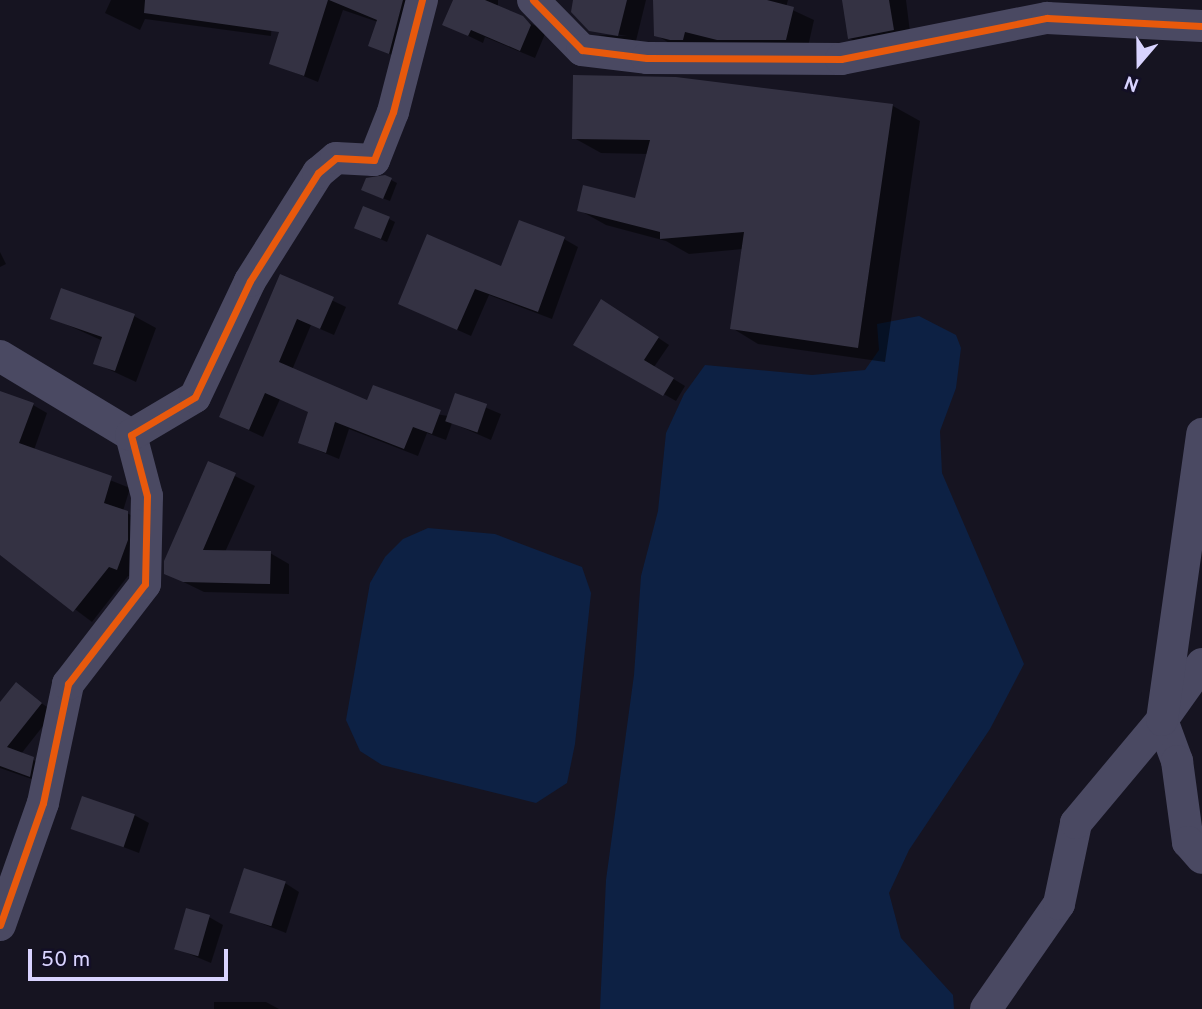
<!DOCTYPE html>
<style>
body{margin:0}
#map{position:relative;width:1202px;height:1009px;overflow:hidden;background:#161421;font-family:Overpass,sans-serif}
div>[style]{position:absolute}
.water>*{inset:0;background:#0d2144}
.shadow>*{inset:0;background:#0007}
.building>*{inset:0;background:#343243;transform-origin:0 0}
.minor>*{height:32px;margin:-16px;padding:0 16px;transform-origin:16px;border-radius:16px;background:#4a4962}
.cycleway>*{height:7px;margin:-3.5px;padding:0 3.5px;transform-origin:3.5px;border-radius:3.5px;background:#e8590c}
span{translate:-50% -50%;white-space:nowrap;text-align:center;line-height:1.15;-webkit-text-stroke:5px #130f26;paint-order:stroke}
.north{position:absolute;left:1104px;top:28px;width:70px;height:70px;-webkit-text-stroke:5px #130f26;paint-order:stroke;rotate:200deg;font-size:19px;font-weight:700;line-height:28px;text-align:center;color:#d9d4ff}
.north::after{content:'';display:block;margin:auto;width:24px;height:32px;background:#d9d4ff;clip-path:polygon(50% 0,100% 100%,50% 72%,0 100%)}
.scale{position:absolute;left:28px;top:949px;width:200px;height:32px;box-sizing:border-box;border:4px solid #d9d4ff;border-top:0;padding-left:9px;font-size:21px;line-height:24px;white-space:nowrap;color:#d9d4ff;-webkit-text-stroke:5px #130f26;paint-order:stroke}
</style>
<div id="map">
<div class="water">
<i style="clip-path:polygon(919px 316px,956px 335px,961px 348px,956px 388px,940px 431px,942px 473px,1024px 664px,990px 729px,909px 850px,889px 893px,901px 938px,953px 995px,954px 1009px,600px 1009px,606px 880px,634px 675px,641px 576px,658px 511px,666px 433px,684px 394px,705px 365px,812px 375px,865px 370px,879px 350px,877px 324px)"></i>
<i style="clip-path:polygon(428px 528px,495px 534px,582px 567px,591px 593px,575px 744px,567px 783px,536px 803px,382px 765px,360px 751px,346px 720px,370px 583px,385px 557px,403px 539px)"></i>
</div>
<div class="shadow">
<i style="clip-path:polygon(111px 0,273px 0,271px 36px,145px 19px,140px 30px,105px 13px)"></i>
<i style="clip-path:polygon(300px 0,416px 0,403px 60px,370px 45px,378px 22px,343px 10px,318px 82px,276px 65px)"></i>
<i style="clip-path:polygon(455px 0,498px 0,498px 7px,538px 27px,545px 34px,535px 58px,485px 37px,483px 43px,444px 24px)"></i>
<i style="clip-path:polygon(574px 0,646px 0,635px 45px,599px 35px,627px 36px,591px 30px)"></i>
<i style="clip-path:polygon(655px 0,788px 0,786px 7px,814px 20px,807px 51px,676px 47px,656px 35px)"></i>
<i style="clip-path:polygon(844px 0,906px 0,911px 40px,868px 49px,849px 38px)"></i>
<i style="clip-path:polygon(676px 78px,893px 106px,920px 121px,885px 362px,758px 344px,732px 328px,743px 249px,689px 254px,666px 241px,606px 225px,579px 210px,637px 200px,648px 154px,601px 153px,574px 138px)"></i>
<i style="clip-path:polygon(391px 180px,397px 183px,390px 201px,369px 193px)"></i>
<i style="clip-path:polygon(389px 219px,395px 222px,387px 242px,362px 231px)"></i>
<i style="clip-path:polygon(564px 239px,578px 247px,552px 319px,489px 295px,471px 336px,400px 304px,502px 269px)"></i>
<i style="clip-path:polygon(0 252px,6px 264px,0 267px)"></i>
<i style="clip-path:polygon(281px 276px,346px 307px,334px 335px,311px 325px,292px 370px,368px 403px,448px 416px,456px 395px,501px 414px,491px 440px,452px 423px,446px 440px,427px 433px,418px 456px,349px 429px,339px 459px,300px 443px,310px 412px,280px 399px,263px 437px,221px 417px)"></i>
<i style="clip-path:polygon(612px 307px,669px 345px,654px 367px,685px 386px,676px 401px,575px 344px)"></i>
<i style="clip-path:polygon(134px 316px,156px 328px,136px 382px,95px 363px,103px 341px,52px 318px)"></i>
<i style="clip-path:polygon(33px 405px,47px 413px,34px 450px,130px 488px,123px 511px,146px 523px,136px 579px,128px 576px,92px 622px,0 553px,0 409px)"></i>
<i style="clip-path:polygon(209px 463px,255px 486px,225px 552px,270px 553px,289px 564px,289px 594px,204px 592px,165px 573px)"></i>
<i style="clip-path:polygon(16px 685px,54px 712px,21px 754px,46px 766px,43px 783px,0 768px,0 703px)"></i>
<i style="clip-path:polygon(134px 815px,149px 823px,139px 853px,73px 828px)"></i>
<i style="clip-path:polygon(285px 883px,299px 892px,286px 933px,232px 912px)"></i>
<i style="clip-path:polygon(209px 917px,223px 925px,211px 963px,175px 948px)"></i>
<i style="clip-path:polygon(214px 1002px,266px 1002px,279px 1009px,214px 1009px)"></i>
</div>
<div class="building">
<i style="clip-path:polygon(145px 0,328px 0,304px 76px,269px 64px,279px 32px,144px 13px)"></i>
<i style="clip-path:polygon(329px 0,403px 0,389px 54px,368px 46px,377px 20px)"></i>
<i style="clip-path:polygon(453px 0,485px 0,523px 16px,531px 25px,520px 51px,471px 30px,468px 36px,442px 25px)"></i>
<i style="clip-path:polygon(573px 0,627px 0,618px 36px,589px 31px,571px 12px)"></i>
<i style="clip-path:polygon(653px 0,767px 0,794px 7px,786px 40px,717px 40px,685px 32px,683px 40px,670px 40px,654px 36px)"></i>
<i style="clip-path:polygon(842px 0,889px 0,894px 30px,848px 39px)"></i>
<i style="clip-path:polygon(573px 75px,676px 77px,893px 104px,858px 348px,730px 329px,744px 232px,660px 239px,660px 232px,577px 211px,583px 185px,635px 198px,650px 140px,572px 139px)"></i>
<i style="clip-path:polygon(385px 175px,392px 178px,383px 199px,361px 190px,366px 178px)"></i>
<i style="left:363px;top:206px;width:29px;height:24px;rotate:22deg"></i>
<i style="clip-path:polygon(519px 220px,565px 237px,538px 312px,475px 289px,457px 330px,398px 304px,427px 234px,501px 266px)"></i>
<i style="clip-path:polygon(280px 274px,334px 297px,320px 329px,297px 319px,279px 362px,367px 400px,373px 385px,441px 410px,432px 434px,413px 427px,404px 449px,335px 422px,326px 453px,298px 443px,308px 412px,265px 393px,249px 430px,219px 417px)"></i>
<i style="clip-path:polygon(61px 288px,135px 314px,115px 371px,93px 364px,102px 337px,50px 319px)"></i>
<i style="clip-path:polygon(601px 299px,659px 337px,644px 360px,674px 378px,663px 396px,573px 345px)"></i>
<i style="clip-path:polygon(0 391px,34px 403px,19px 443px,112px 476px,104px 503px,128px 511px,128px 540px,117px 570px,109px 567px,73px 612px,0 555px)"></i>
<i style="left:455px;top:393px;width:34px;height:30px;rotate:19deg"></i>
<i style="clip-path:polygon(208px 461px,236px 473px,203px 550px,271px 551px,270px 584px,183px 582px,164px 574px,164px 561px)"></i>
<i style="clip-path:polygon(16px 682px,42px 703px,7px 747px,34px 757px,30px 777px,0 766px,0 702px)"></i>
<i style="left:82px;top:796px;width:56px;height:35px;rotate:19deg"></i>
<i style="left:244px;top:868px;width:44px;height:47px;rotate:18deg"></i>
<i style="left:186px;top:908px;width:25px;height:43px;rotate:16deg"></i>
</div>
<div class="minor">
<i style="left:533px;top:0;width:70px;rotate:45.6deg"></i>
<i style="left:582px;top:50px;width:65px;rotate:7deg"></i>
<i style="left:647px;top:58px;width:194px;rotate:0.3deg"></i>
<i style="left:841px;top:59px;width:210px;rotate:-11.3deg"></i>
<i style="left:1047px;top:18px;width:155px;rotate:3deg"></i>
<i style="left:0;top:356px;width:153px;rotate:31.1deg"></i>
<i style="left:1202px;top:664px;width:69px;rotate:125.5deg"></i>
<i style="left:1162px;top:720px;width:44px;rotate:69.9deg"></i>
<i style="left:1177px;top:761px;width:82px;rotate:82.3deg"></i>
<i style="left:1188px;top:842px;width:21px;rotate:49deg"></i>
<i style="left:0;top:925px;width:129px;rotate:-70.6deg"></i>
<i style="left:43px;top:803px;width:122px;rotate:-78.1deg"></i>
<i style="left:68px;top:684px;width:126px;rotate:-52.4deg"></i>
<i style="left:145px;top:584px;width:88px;rotate:-88.7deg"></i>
<i style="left:147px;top:496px;width:63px;rotate:-104.7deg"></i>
<i style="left:131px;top:435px;width:74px;rotate:-30.7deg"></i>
<i style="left:195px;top:397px;width:128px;rotate:-64.6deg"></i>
<i style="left:250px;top:281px;width:128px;rotate:-57.8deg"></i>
<i style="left:318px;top:173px;width:23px;rotate:-40deg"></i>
<i style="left:336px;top:158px;width:38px;rotate:3deg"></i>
<i style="left:374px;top:160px;width:52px;rotate:-68.4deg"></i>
<i style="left:393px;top:112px;width:116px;rotate:-75.5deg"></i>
<i style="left:986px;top:1009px;width:128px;rotate:-55.2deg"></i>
<i style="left:1059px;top:904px;width:83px;rotate:-78.1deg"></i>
<i style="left:1076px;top:823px;width:134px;rotate:-50.1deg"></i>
<i style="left:1162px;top:720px;width:289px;rotate:-82deg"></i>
</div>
<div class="cycleway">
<i style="left:533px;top:0;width:70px;rotate:45.6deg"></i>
<i style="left:582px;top:50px;width:65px;rotate:7deg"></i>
<i style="left:647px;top:58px;width:194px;rotate:0.3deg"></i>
<i style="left:841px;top:59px;width:210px;rotate:-11.3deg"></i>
<i style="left:1047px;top:18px;width:155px;rotate:3deg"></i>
<i style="left:0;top:925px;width:129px;rotate:-70.6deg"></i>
<i style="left:43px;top:803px;width:122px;rotate:-78.1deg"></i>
<i style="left:68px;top:684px;width:126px;rotate:-52.4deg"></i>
<i style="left:145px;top:584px;width:88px;rotate:-88.7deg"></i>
<i style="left:147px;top:496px;width:63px;rotate:-104.7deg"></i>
<i style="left:131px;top:435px;width:74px;rotate:-30.7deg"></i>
<i style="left:195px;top:397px;width:128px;rotate:-64.6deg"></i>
<i style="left:250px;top:281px;width:128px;rotate:-57.8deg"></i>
<i style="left:318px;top:173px;width:23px;rotate:-40deg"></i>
<i style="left:336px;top:158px;width:38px;rotate:3deg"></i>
<i style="left:374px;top:160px;width:52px;rotate:-68.4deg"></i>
<i style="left:393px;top:112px;width:116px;rotate:-75.5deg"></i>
</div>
<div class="north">N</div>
<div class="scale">50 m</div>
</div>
